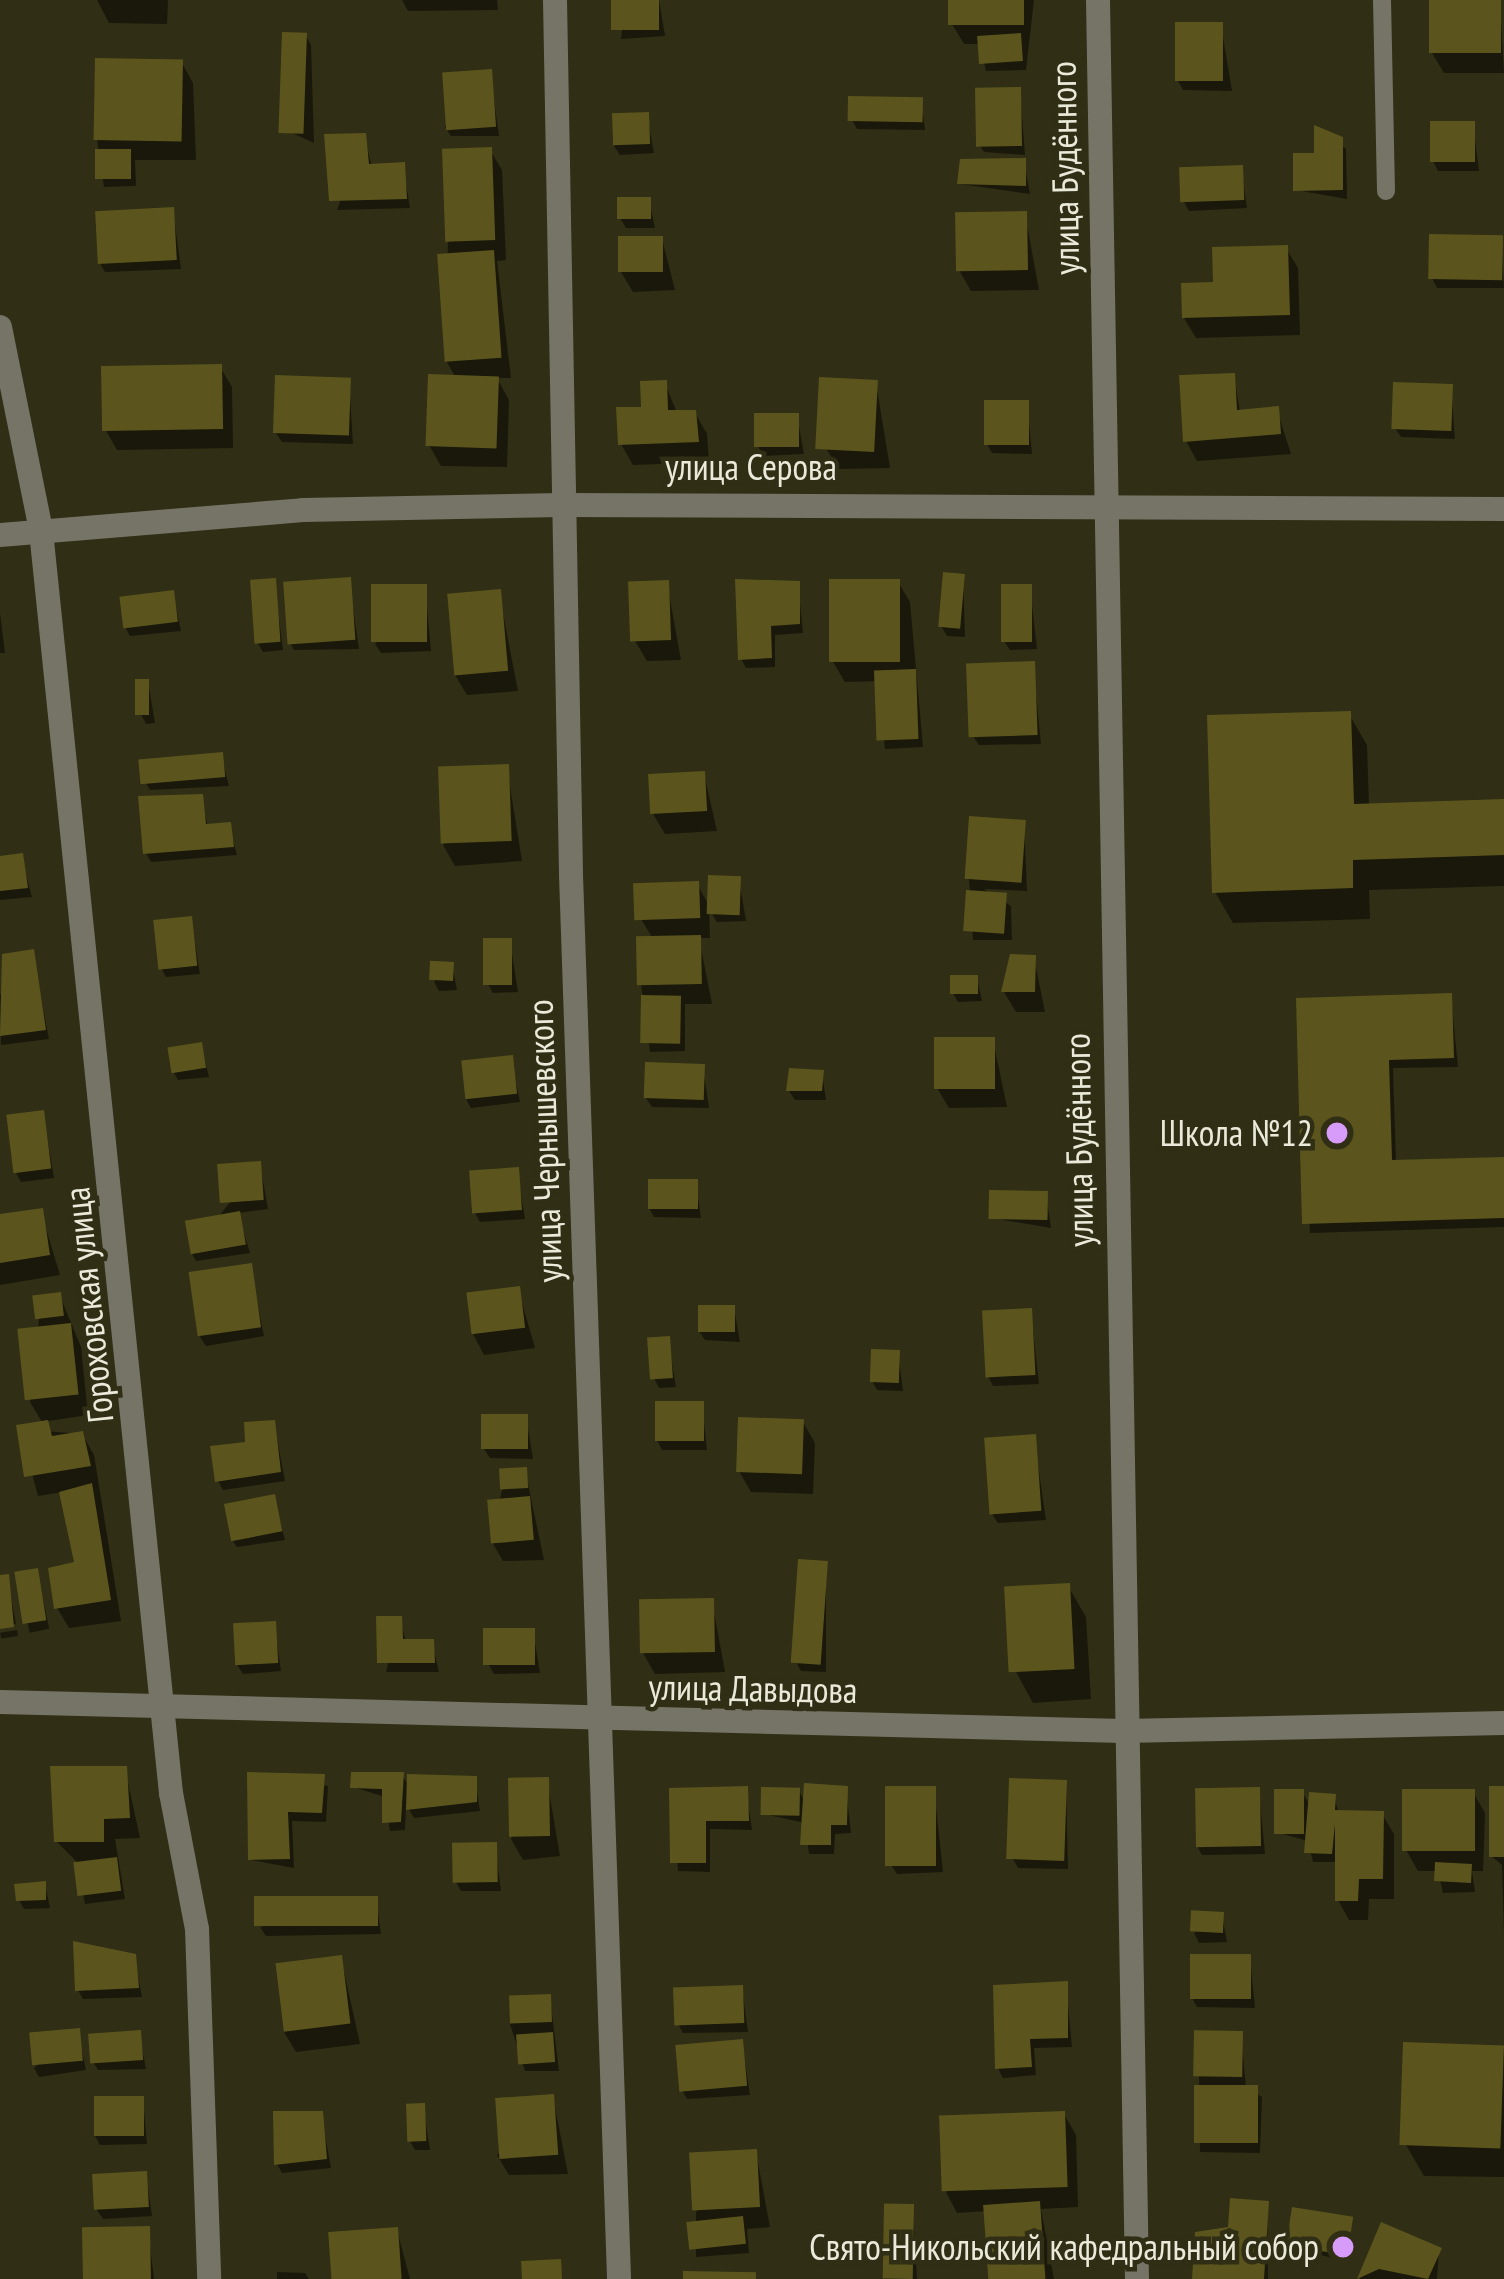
<!DOCTYPE html>
<meta charset="utf-8">
<style>
body{margin:0}
#map{position:relative;width:1504px;height:2279px;overflow:hidden;background:#302e14;font-family:"PT Sans Narrow",sans-serif}
div>[style]{position:absolute}
.shadow>*{inset:0;background:#0007;transform-origin:0 0}
.building>*{inset:0;background:#5b551d;transform-origin:0 0}
.service>*{height:18px;margin:-9px;padding:0 9px;transform-origin:9px;border-radius:9px;background:#757467}
.minor>*{height:24px;margin:-12px;padding:0 12px;transform-origin:12px;border-radius:12px;background:#757467}
.dots>*{width:33px;height:33px;translate:-50% -50%;box-sizing:border-box;border:6px solid #302e14;border-radius:50%}
span{translate:-50% -50%;white-space:nowrap;text-align:center;line-height:1.15;-webkit-text-stroke:9px #302e14;paint-order:stroke}
.street-label{font-size:36px;color:#ebeada}
.poi-label{font-size:36px;color:#ebeada}
.right{translate:-100% -50%;text-align:right}
</style>
<div id="map">
<div class="shadow">
<i style="clip-path:polygon(97px 0,168px 0,167px 24px,109px 23px)"></i>
<i style="clip-path:polygon(402px 0,497px 0,498px 10px,408px 11px)"></i>
<i style="clip-path:polygon(626px 0,659px 0,665px 36px,621px 39px)"></i>
<i style="clip-path:polygon(951px 0,1034px 0,1026px 70px,986px 71px,980px 44px,964px 44px,952px 24px)"></i>
<i style="clip-path:polygon(1432px 0,1500px 2px,1504px 73px,1444px 73px,1432px 53px)"></i>
<i style="clip-path:polygon(1221px 25px,1232px 91px,1183px 90px,1178px 81px)"></i>
<i style="clip-path:polygon(306px 36px,311px 45px,314px 143px,290px 132px)"></i>
<i style="clip-path:polygon(182px 63px,193px 83px,196px 160px,135px 160px,136px 186px,104px 187px,97px 139px)"></i>
<i style="clip-path:polygon(490px 72px,499px 136px,451px 136px,445px 127px)"></i>
<i style="clip-path:polygon(1020px 91px,1025px 155px,984px 152px,978px 143px)"></i>
<i style="clip-path:polygon(921px 100px,925px 130px,857px 129px,852px 120px)"></i>
<i style="clip-path:polygon(647px 115px,654px 153px,620px 155px,614px 146px)"></i>
<i style="clip-path:polygon(1473px 124px,1479px 171px,1438px 171px,1433px 161px)"></i>
<i style="clip-path:polygon(1317px 128px,1346px 149px,1347px 199px,1296px 190px,1317px 156px)"></i>
<i style="clip-path:polygon(364px 136px,372px 167px,403px 165px,410px 208px,337px 210px)"></i>
<i style="clip-path:polygon(490px 150px,502px 170px,506px 260px,497px 261px,511px 378px,497px 378px,509px 400px,507px 467px,441px 466px,429px 445px,456px 378px,444px 357px,448px 243px)"></i>
<i style="clip-path:polygon(1024px 161px,1030px 194px,960px 184px)"></i>
<i style="clip-path:polygon(1241px 168px,1247px 208px,1189px 211px,1184px 202px)"></i>
<i style="clip-path:polygon(649px 200px,655px 228px,626px 228px,620px 218px)"></i>
<i style="clip-path:polygon(173px 210px,181px 269px,105px 272px,100px 263px)"></i>
<i style="clip-path:polygon(1025px 214px,1039px 290px,971px 291px,959px 270px)"></i>
<i style="clip-path:polygon(1501px 238px,1504px 288px,1437px 288px,1432px 278px)"></i>
<i style="clip-path:polygon(662px 239px,675px 290px,633px 292px,621px 272px)"></i>
<i style="clip-path:polygon(1286px 248px,1298px 268px,1300px 335px,1196px 338px,1184px 318px,1216px 285px)"></i>
<i style="clip-path:polygon(220px 367px,232px 387px,233px 448px,117px 450px,105px 429px)"></i>
<i style="clip-path:polygon(1234px 376px,1240px 412px,1277px 410px,1291px 454px,1197px 461px,1186px 441px)"></i>
<i style="clip-path:polygon(349px 380px,353px 444px,282px 442px,276px 433px)"></i>
<i style="clip-path:polygon(665px 383px,677px 413px,695px 413px,707px 434px,709px 462px,633px 465px,621px 444px)"></i>
<i style="clip-path:polygon(876px 383px,890px 468px,838px 469px,826px 448px)"></i>
<i style="clip-path:polygon(1451px 387px,1455px 439px,1401px 437px,1395px 428px)"></i>
<i style="clip-path:polygon(1027px 403px,1032px 454px,992px 453px,987px 444px)"></i>
<i style="clip-path:polygon(797px 416px,804px 454px,763px 456px,758px 446px)"></i>
<i style="clip-path:polygon(963px 577px,965px 637px,947px 636px,941px 626px)"></i>
<i style="clip-path:polygon(349px 580px,359px 649px,294px 650px,289px 641px)"></i>
<i style="clip-path:polygon(274px 581px,283px 650px,263px 652px,257px 642px)"></i>
<i style="clip-path:polygon(898px 582px,910px 602px,923px 747px,885px 749px,878px 681px,845px 682px,833px 662px)"></i>
<i style="clip-path:polygon(667px 583px,681px 660px,647px 661px,635px 641px)"></i>
<i style="clip-path:polygon(798px 584px,803px 633px,775px 635px,775px 667px,746px 668px,741px 659px)"></i>
<i style="clip-path:polygon(425px 587px,431px 651px,381px 653px,375px 644px)"></i>
<i style="clip-path:polygon(1030px 587px,1037px 649px,1010px 650px,1004px 641px)"></i>
<i style="clip-path:polygon(499px 593px,518px 691px,467px 695px,455px 675px)"></i>
<i style="clip-path:polygon(173px 594px,181px 631px,130px 636px,125px 627px)"></i>
<i style="clip-path:polygon(0 613px,5px 653px,0 653px)"></i>
<i style="clip-path:polygon(1033px 664px,1041px 744px,979px 745px,973px 736px)"></i>
<i style="clip-path:polygon(148px 682px,155px 723px,146px 724px,141px 714px)"></i>
<i style="clip-path:polygon(1349px 714px,1367px 745px,1369px 806px,1504px 802px,1504px 886px,1369px 890px,1370px 919px,1233px 923px,1215px 892px)"></i>
<i style="clip-path:polygon(221px 755px,229px 786px,150px 790px,144px 780px)"></i>
<i style="clip-path:polygon(507px 768px,522px 861px,455px 866px,443px 845px)"></i>
<i style="clip-path:polygon(704px 774px,717px 831px,665px 834px,653px 814px)"></i>
<i style="clip-path:polygon(201px 797px,208px 827px,229px 825px,237px 855px,151px 862px,146px 853px)"></i>
<i style="clip-path:polygon(1024px 823px,1027px 891px,984px 889px,1011px 906px,1012px 940px,973px 940px,969px 879px)"></i>
<i style="clip-path:polygon(21px 856px,32px 897px,0 900px,0 859px)"></i>
<i style="clip-path:polygon(739px 879px,746px 921px,717px 922px,709px 909px,710px 938px,699px 938px,712px 1004px,685px 1004px,685px 1051px,650px 1052px,641px 984px,653px 939px,640px 917px,697px 884px,711px 909px)"></i>
<i style="clip-path:polygon(191px 919px,200px 974px,166px 977px,161px 968px)"></i>
<i style="clip-path:polygon(510px 941px,518px 992px,493px 993px,488px 984px)"></i>
<i style="clip-path:polygon(32px 952px,49px 1039px,1px 1045px,0 995px)"></i>
<i style="clip-path:polygon(1034px 958px,1045px 1012px,1016px 1012px,1004px 992px)"></i>
<i style="clip-path:polygon(452px 965px,457px 990px,439px 991px,434px 982px)"></i>
<i style="clip-path:polygon(977px 978px,982px 1001px,958px 1002px,953px 993px)"></i>
<i style="clip-path:polygon(1451px 996px,1458px 1067px,1393px 1068px,1396px 1163px,1504px 1160px,1504px 1227px,1310px 1233px,1299px 1000px)"></i>
<i style="clip-path:polygon(993px 1040px,1007px 1107px,949px 1108px,937px 1088px)"></i>
<i style="clip-path:polygon(201px 1045px,209px 1077px,178px 1080px,173px 1071px)"></i>
<i style="clip-path:polygon(511px 1058px,520px 1102px,471px 1108px,466px 1099px)"></i>
<i style="clip-path:polygon(703px 1067px,709px 1108px,652px 1107px,646px 1098px)"></i>
<i style="clip-path:polygon(822px 1073px,826px 1100px,795px 1100px,789px 1091px)"></i>
<i style="clip-path:polygon(43px 1113px,54px 1178px,21px 1182px,16px 1173px)"></i>
<i style="clip-path:polygon(260px 1164px,268px 1209px,238px 1213px,250px 1253px,196px 1261px,191px 1252px)"></i>
<i style="clip-path:polygon(517px 1170px,525px 1219px,480px 1222px,475px 1213px)"></i>
<i style="clip-path:polygon(696px 1183px,701px 1218px,654px 1217px,649px 1208px)"></i>
<i style="clip-path:polygon(1046px 1194px,1051px 1228px,992px 1218px)"></i>
<i style="clip-path:polygon(41px 1212px,60px 1275px,0 1285px,0 1217px)"></i>
<i style="clip-path:polygon(250px 1266px,264px 1336px,206px 1346px,200px 1337px)"></i>
<i style="clip-path:polygon(518px 1289px,535px 1348px,484px 1355px,473px 1334px)"></i>
<i style="clip-path:polygon(60px 1296px,81px 1347px,88px 1415px,42px 1422px,30px 1402px,39px 1319px)"></i>
<i style="clip-path:polygon(734px 1308px,740px 1342px,705px 1340px,699px 1331px)"></i>
<i style="clip-path:polygon(1031px 1311px,1039px 1384px,993px 1386px,988px 1376px)"></i>
<i style="clip-path:polygon(668px 1339px,676px 1387px,659px 1388px,654px 1378px)"></i>
<i style="clip-path:polygon(898px 1353px,903px 1391px,877px 1390px,872px 1381px)"></i>
<i style="clip-path:polygon(702px 1404px,707px 1450px,662px 1450px,657px 1440px)"></i>
<i style="clip-path:polygon(526px 1417px,533px 1459px,490px 1458px,484px 1449px)"></i>
<i style="clip-path:polygon(803px 1422px,815px 1443px,813px 1494px,751px 1492px,739px 1471px)"></i>
<i style="clip-path:polygon(274px 1423px,285px 1481px,223px 1490px,218px 1481px)"></i>
<i style="clip-path:polygon(20px 1429px,82px 1434px,94px 1455px,121px 1621px,69px 1628px,57px 1608px,77px 1564px,63px 1492px,38px 1496px)"></i>
<i style="clip-path:polygon(1034px 1438px,1046px 1520px,998px 1523px,992px 1514px)"></i>
<i style="clip-path:polygon(525px 1470px,544px 1560px,503px 1561px,491px 1540px,502px 1490px)"></i>
<i style="clip-path:polygon(273px 1497px,285px 1540px,237px 1547px,231px 1538px)"></i>
<i style="clip-path:polygon(826px 1564px,826px 1672px,801px 1671px,796px 1662px)"></i>
<i style="left:37px;top:1571px;width:59px;height:20px;rotate:78deg"></i>
<i style="clip-path:polygon(7px 1577px,16px 1624px,0 1626px,0 1578px)"></i>
<i style="clip-path:polygon(1068px 1586px,1086px 1617px,1091px 1699px,1033px 1703px,1016px 1672px)"></i>
<i style="clip-path:polygon(712px 1601px,725px 1672px,655px 1674px,643px 1653px)"></i>
<i style="clip-path:polygon(400px 1619px,406px 1642px,432px 1642px,439px 1672px,386px 1672px)"></i>
<i style="clip-path:polygon(274px 1624px,281px 1671px,243px 1674px,237px 1665px)"></i>
<i style="left:17px;top:1630px;width:6px;height:17px;rotate:81deg"></i>
<i style="clip-path:polygon(533px 1631px,540px 1673px,494px 1674px,489px 1665px)"></i>
<i style="clip-path:polygon(125px 1769px,140px 1838px,115px 1839px,125px 1899px,85px 1904px,77px 1862px,57px 1842px)"></i>
<i style="clip-path:polygon(250px 1775px,328px 1786px,326px 1822px,292px 1821px,294px 1868px,251px 1860px)"></i>
<i style="clip-path:polygon(402px 1775px,410px 1788px,475px 1779px,480px 1811px,414px 1818px,406px 1804px,405px 1830px,390px 1831px,385px 1797px,353px 1787px)"></i>
<i style="clip-path:polygon(547px 1780px,560px 1856px,523px 1860px,511px 1839px)"></i>
<i style="clip-path:polygon(1066px 1783px,1068px 1869px,1018px 1868px,1013px 1859px)"></i>
<i style="clip-path:polygon(746px 1789px,752px 1830px,710px 1829px,710px 1872px,678px 1871px,672px 1791px)"></i>
<i style="clip-path:polygon(846px 1789px,851px 1833px,835px 1834px,834px 1854px,809px 1854px,805px 1823px,764px 1814px,799px 1791px,806px 1804px)"></i>
<i style="clip-path:polygon(934px 1789px,943px 1872px,897px 1874px,891px 1865px)"></i>
<i style="clip-path:polygon(1504px 1789px,1504px 1935px,1502px 1865px,1491px 1856px)"></i>
<i style="clip-path:polygon(1259px 1790px,1265px 1854px,1202px 1855px,1197px 1846px)"></i>
<i style="clip-path:polygon(1302px 1792px,1310px 1805px,1334px 1797px,1339px 1813px,1382px 1814px,1394px 1834px,1394px 1899px,1369px 1899px,1368px 1920px,1349px 1920px,1338px 1900px,1338px 1862px,1313px 1862px,1308px 1841px,1279px 1833px)"></i>
<i style="clip-path:polygon(1473px 1792px,1485px 1813px,1483px 1871px,1472px 1871px,1475px 1892px,1443px 1893px,1438px 1871px,1418px 1871px,1406px 1850px)"></i>
<i style="clip-path:polygon(495px 1845px,501px 1891px,461px 1891px,456px 1882px)"></i>
<i style="clip-path:polygon(45px 1884px,50px 1908px,24px 1909px,19px 1900px)"></i>
<i style="clip-path:polygon(376px 1899px,381px 1934px,266px 1936px,260px 1927px)"></i>
<i style="clip-path:polygon(1222px 1915px,1227px 1942px,1199px 1943px,1194px 1933px)"></i>
<i style="clip-path:polygon(134px 1956px,142px 1997px,83px 1999px,78px 1990px)"></i>
<i style="clip-path:polygon(1250px 1957px,1255px 2008px,1197px 2007px,1192px 1998px)"></i>
<i style="clip-path:polygon(341px 1958px,360px 2044px,296px 2052px,284px 2032px)"></i>
<i style="clip-path:polygon(1066px 1984px,1072px 2047px,1034px 2048px,1036px 2075px,1003px 2078px,998px 2068px)"></i>
<i style="clip-path:polygon(742px 1988px,748px 2032px,683px 2033px,678px 2024px)"></i>
<i style="clip-path:polygon(550px 1997px,559px 2071px,525px 2071px,510px 2024px)"></i>
<i style="clip-path:polygon(78px 2031px,86px 2070px,39px 2077px,34px 2068px)"></i>
<i style="clip-path:polygon(139px 2033px,146px 2069px,98px 2070px,92px 2060px)"></i>
<i style="clip-path:polygon(1241px 2034px,1246px 2088px,1262px 2097px,1260px 2153px,1200px 2152px,1199px 2077px)"></i>
<i style="clip-path:polygon(742px 2042px,750px 2095px,687px 2099px,682px 2090px)"></i>
<i style="clip-path:polygon(1504px 2048px,1504px 2177px,1424px 2176px,1406px 2145px)"></i>
<i style="clip-path:polygon(553px 2097px,568px 2174px,509px 2175px,497px 2155px)"></i>
<i style="clip-path:polygon(143px 2099px,147px 2144px,100px 2145px,95px 2136px)"></i>
<i style="clip-path:polygon(423px 2106px,430px 2150px,415px 2150px,410px 2141px)"></i>
<i style="clip-path:polygon(321px 2114px,331px 2168px,282px 2173px,277px 2164px)"></i>
<i style="clip-path:polygon(1064px 2114px,1076px 2135px,1078px 2207px,1041px 2209px,1054px 2279px,992px 2279px,987px 2211px,957px 2213px,946px 2192px)"></i>
<i style="clip-path:polygon(756px 2152px,770px 2227px,747px 2229px,749px 2253px,696px 2257px,696px 2212px)"></i>
<i style="clip-path:polygon(146px 2174px,152px 2216px,103px 2219px,97px 2210px)"></i>
<i style="clip-path:polygon(1267px 2204px,1268px 2279px,1195px 2279px,1231px 2230px)"></i>
<i style="clip-path:polygon(913px 2208px,917px 2279px,884px 2279px)"></i>
<i style="clip-path:polygon(1351px 2219px,1349px 2263px,1287px 2245px)"></i>
<i style="clip-path:polygon(1382px 2226px,1439px 2250px,1437px 2279px,1360px 2279px)"></i>
<i style="clip-path:polygon(148px 2229px,154px 2279px,87px 2279px)"></i>
<i style="clip-path:polygon(397px 2230px,410px 2279px,332px 2279px)"></i>
<i style="clip-path:polygon(277px 2272px,305px 2273px,309px 2279px,277px 2279px)"></i>
</div>
<div class="building">
<i style="left:611px;top:0;width:48px;height:30px"></i>
<i style="left:948px;top:0;width:76px;height:25px"></i>
<i style="left:1429px;top:0;width:72px;height:53px"></i>
<i style="left:1175px;top:22px;width:48px;height:59px"></i>
<i style="left:282px;top:32px;width:25px;height:101px;rotate:2deg"></i>
<i style="left:1021px;top:33px;width:28px;height:44px;rotate:86deg"></i>
<i style="left:95px;top:58px;width:88px;height:82px;rotate:1deg"></i>
<i style="left:492px;top:69px;width:58px;height:50px;rotate:86deg"></i>
<i style="left:1021px;top:87px;width:59px;height:46px;rotate:89deg"></i>
<i style="left:848px;top:96px;width:75px;height:25px;rotate:1deg"></i>
<i style="left:649px;top:112px;width:32px;height:37px;rotate:88deg"></i>
<i style="left:1430px;top:121px;width:45px;height:41px"></i>
<i style="clip-path:polygon(1314px 125px,1343px 137px,1343px 190px,1293px 191px,1293px 153px,1314px 153px)"></i>
<i style="clip-path:polygon(366px 133px,369px 164px,405px 162px,407px 199px,329px 201px,324px 134px)"></i>
<i style="left:492px;top:147px;width:93px;height:50px;rotate:88deg"></i>
<i style="left:95px;top:149px;width:36px;height:30px"></i>
<i style="clip-path:polygon(1026px 158px,1026px 186px,957px 184px,960px 159px)"></i>
<i style="left:1243px;top:165px;width:35px;height:64px;rotate:88deg"></i>
<i style="left:651px;top:197px;width:22px;height:34px;rotate:90deg"></i>
<i style="left:174px;top:207px;width:53px;height:79px;rotate:87deg"></i>
<i style="left:1027px;top:211px;width:59px;height:72px;rotate:89deg"></i>
<i style="left:1429px;top:234px;width:74px;height:45px;rotate:1deg"></i>
<i style="left:618px;top:236px;width:45px;height:36px"></i>
<i style="clip-path:polygon(1288px 245px,1290px 315px,1182px 318px,1181px 283px,1213px 282px,1212px 247px)"></i>
<i style="left:494px;top:250px;width:108px;height:57px;rotate:86deg"></i>
<i style="left:222px;top:364px;width:65px;height:121px;rotate:89deg"></i>
<i style="clip-path:polygon(1235px 373px,1237px 410px,1279px 406px,1281px 434px,1183px 442px,1179px 375px)"></i>
<i style="left:428px;top:374px;width:71px;height:72px;rotate:2deg"></i>
<i style="left:275px;top:375px;width:76px;height:58px;rotate:2deg"></i>
<i style="left:819px;top:377px;width:59px;height:72px;rotate:3deg"></i>
<i style="clip-path:polygon(667px 380px,668px 410px,696px 410px,699px 442px,618px 445px,616px 407px,641px 407px,640px 381px)"></i>
<i style="left:1393px;top:382px;width:60px;height:47px;rotate:2deg"></i>
<i style="left:984px;top:400px;width:45px;height:45px"></i>
<i style="left:754px;top:413px;width:45px;height:34px"></i>
<i style="left:943px;top:572px;width:22px;height:55px;rotate:5deg"></i>
<i style="left:351px;top:577px;width:63px;height:68px;rotate:86deg"></i>
<i style="left:276px;top:578px;width:64px;height:26px;rotate:86deg"></i>
<i style="clip-path:polygon(735px 579px,800px 581px,800px 624px,771px 626px,772px 658px,738px 660px)"></i>
<i style="left:829px;top:579px;width:71px;height:83px"></i>
<i style="left:669px;top:580px;width:60px;height:41px;rotate:88deg"></i>
<i style="left:427px;top:584px;width:58px;height:56px;rotate:90deg"></i>
<i style="left:1001px;top:584px;width:31px;height:58px"></i>
<i style="left:501px;top:589px;width:82px;height:54px;rotate:85deg"></i>
<i style="left:174px;top:590px;width:32px;height:55px;rotate:83deg"></i>
<i style="left:1035px;top:661px;width:74px;height:69px;rotate:88deg"></i>
<i style="left:916px;top:669px;width:70px;height:42px;rotate:88deg"></i>
<i style="left:135px;top:679px;width:14px;height:36px"></i>
<i style="clip-path:polygon(1351px 711px,1354px 804px,1504px 799px,1504px 855px,1353px 860px,1353px 888px,1212px 893px,1207px 715px)"></i>
<i style="left:223px;top:752px;width:25px;height:85px;rotate:85deg"></i>
<i style="left:509px;top:764px;width:77px;height:71px;rotate:88deg"></i>
<i style="left:705px;top:771px;width:40px;height:57px;rotate:87deg"></i>
<i style="clip-path:polygon(203px 794px,206px 824px,231px 822px,234px 847px,143px 854px,138px 796px)"></i>
<i style="left:969px;top:816px;width:57px;height:63px;rotate:4deg"></i>
<i style="clip-path:polygon(23px 853px,28px 888px,0 891px,0 856px)"></i>
<i style="left:708px;top:875px;width:33px;height:39px;rotate:2deg"></i>
<i style="left:699px;top:881px;width:37px;height:66px;rotate:88deg"></i>
<i style="left:966px;top:890px;width:41px;height:41px;rotate:4deg"></i>
<i style="left:192px;top:916px;width:50px;height:39px;rotate:84deg"></i>
<i style="left:701px;top:935px;width:49px;height:65px;rotate:89deg"></i>
<i style="left:483px;top:938px;width:29px;height:47px"></i>
<i style="clip-path:polygon(34px 949px,46px 1030px,0 1036px,2px 954px)"></i>
<i style="clip-path:polygon(1010px 954px,1036px 955px,1035px 992px,1001px 992px)"></i>
<i style="left:454px;top:962px;width:19px;height:24px;rotate:93deg"></i>
<i style="left:950px;top:975px;width:28px;height:19px"></i>
<i style="clip-path:polygon(1452px 993px,1454px 1058px,1389px 1060px,1392px 1160px,1504px 1157px,1504px 1218px,1302px 1224px,1296px 998px)"></i>
<i style="left:641px;top:995px;width:40px;height:48px;rotate:1deg"></i>
<i style="left:934px;top:1037px;width:61px;height:52px"></i>
<i style="left:202px;top:1042px;width:26px;height:35px;rotate:81deg"></i>
<i style="left:513px;top:1055px;width:39px;height:52px;rotate:84deg"></i>
<i style="left:645px;top:1062px;width:60px;height:36px;rotate:2deg"></i>
<i style="clip-path:polygon(789px 1068px,824px 1070px,822px 1091px,786px 1091px)"></i>
<i style="left:44px;top:1110px;width:59px;height:38px;rotate:83deg"></i>
<i style="left:261px;top:1161px;width:39px;height:44px;rotate:86deg"></i>
<i style="left:519px;top:1167px;width:43px;height:50px;rotate:86deg"></i>
<i style="left:698px;top:1179px;width:30px;height:50px;rotate:90deg"></i>
<i style="left:989px;top:1190px;width:59px;height:29px;rotate:1deg"></i>
<i style="clip-path:polygon(43px 1208px,50px 1255px,0 1263px,0 1214px)"></i>
<i style="left:240px;top:1211px;width:34px;height:56px;rotate:80deg"></i>
<i style="left:252px;top:1263px;width:65px;height:64px;rotate:82deg"></i>
<i style="left:520px;top:1286px;width:42px;height:54px;rotate:83deg"></i>
<i style="left:61px;top:1292px;width:24px;height:29px;rotate:83deg"></i>
<i style="left:698px;top:1305px;width:37px;height:27px"></i>
<i style="left:1032px;top:1308px;width:67px;height:50px;rotate:87deg"></i>
<i style="left:71px;top:1323px;width:72px;height:54px;rotate:84deg"></i>
<i style="left:670px;top:1336px;width:42px;height:23px;rotate:86deg"></i>
<i style="left:871px;top:1349px;width:29px;height:33px;rotate:2deg"></i>
<i style="left:655px;top:1401px;width:49px;height:40px"></i>
<i style="left:481px;top:1414px;width:47px;height:35px"></i>
<i style="left:738px;top:1417px;width:66px;height:55px;rotate:2deg"></i>
<i style="clip-path:polygon(48px 1420px,52px 1436px,83px 1431px,91px 1466px,24px 1477px,16px 1425px)"></i>
<i style="clip-path:polygon(275px 1420px,281px 1472px,215px 1482px,210px 1446px,245px 1442px,244px 1422px)"></i>
<i style="left:1036px;top:1434px;width:77px;height:52px;rotate:86deg"></i>
<i style="left:527px;top:1467px;width:21px;height:28px;rotate:87deg"></i>
<i style="clip-path:polygon(92px 1483px,111px 1600px,54px 1609px,48px 1568px,74px 1562px,59px 1492px)"></i>
<i style="left:275px;top:1494px;width:38px;height:52px;rotate:79deg"></i>
<i style="left:530px;top:1496px;width:44px;height:43px;rotate:85deg"></i>
<i style="left:798px;top:1559px;width:30px;height:104px;rotate:4deg"></i>
<i style="left:38px;top:1568px;width:53px;height:24px;rotate:81deg"></i>
<i style="clip-path:polygon(9px 1574px,14px 1627px,0 1629px,0 1575px)"></i>
<i style="left:1070px;top:1583px;width:86px;height:66px;rotate:87deg"></i>
<i style="left:714px;top:1598px;width:54px;height:75px;rotate:89deg"></i>
<i style="clip-path:polygon(376px 1616px,402px 1616px,403px 1639px,434px 1639px,435px 1663px,377px 1663px)"></i>
<i style="left:276px;top:1621px;width:42px;height:43px;rotate:87deg"></i>
<i style="left:483px;top:1628px;width:52px;height:37px"></i>
<i style="clip-path:polygon(50px 1766px,127px 1766px,130px 1818px,104px 1819px,104px 1842px,54px 1842px)"></i>
<i style="clip-path:polygon(247px 1772px,325px 1774px,322px 1813px,288px 1812px,290px 1859px,248px 1860px)"></i>
<i style="clip-path:polygon(351px 1772px,404px 1772px,401px 1822px,382px 1823px,382px 1789px,350px 1788px)"></i>
<i style="clip-path:polygon(407px 1774px,477px 1776px,477px 1802px,406px 1810px)"></i>
<i style="left:549px;top:1777px;width:59px;height:41px;rotate:89deg"></i>
<i style="left:1067px;top:1780px;width:81px;height:58px;rotate:92deg"></i>
<i style="clip-path:polygon(804px 1783px,848px 1786px,847px 1825px,831px 1825px,831px 1845px,800px 1845px)"></i>
<i style="clip-path:polygon(748px 1786px,749px 1821px,706px 1821px,706px 1863px,670px 1863px,669px 1788px)"></i>
<i style="left:885px;top:1786px;width:51px;height:80px"></i>
<i style="left:1489px;top:1786px;width:15px;height:71px"></i>
<i style="left:761px;top:1787px;width:39px;height:28px;rotate:1deg"></i>
<i style="left:1260px;top:1787px;width:59px;height:65px;rotate:89deg"></i>
<i style="left:1274px;top:1789px;width:30px;height:45px"></i>
<i style="left:1402px;top:1789px;width:73px;height:62px"></i>
<i style="clip-path:polygon(1309px 1792px,1336px 1794px,1335px 1810px,1384px 1811px,1383px 1879px,1359px 1879px,1358px 1901px,1335px 1901px,1335px 1824px,1332px 1854px,1304px 1853px)"></i>
<i style="left:497px;top:1842px;width:40px;height:45px;rotate:89deg"></i>
<i style="left:117px;top:1857px;width:34px;height:44px;rotate:83deg"></i>
<i style="left:1472px;top:1864px;width:19px;height:37px;rotate:93deg"></i>
<i style="clip-path:polygon(46px 1881px,46px 1900px,16px 1901px,14px 1884px)"></i>
<i style="left:378px;top:1896px;width:30px;height:124px;rotate:90deg"></i>
<i style="left:1224px;top:1912px;width:21px;height:33px;rotate:93deg"></i>
<i style="clip-path:polygon(73px 1941px,136px 1954px,139px 1988px,75px 1991px)"></i>
<i style="left:1251px;top:1954px;width:45px;height:61px;rotate:90deg"></i>
<i style="left:342px;top:1955px;width:69px;height:67px;rotate:83deg"></i>
<i style="clip-path:polygon(1068px 1981px,1068px 2038px,1030px 2039px,1032px 2067px,995px 2069px,993px 1985px)"></i>
<i style="left:743px;top:1985px;width:38px;height:70px;rotate:88deg"></i>
<i style="left:551px;top:1994px;width:28px;height:42px;rotate:88deg"></i>
<i style="left:80px;top:2028px;width:33px;height:51px;rotate:85deg"></i>
<i style="left:141px;top:2030px;width:30px;height:53px;rotate:86deg"></i>
<i style="left:1243px;top:2031px;width:46px;height:49px;rotate:91deg"></i>
<i style="left:553px;top:2032px;width:30px;height:37px;rotate:86deg"></i>
<i style="left:743px;top:2039px;width:47px;height:68px;rotate:85deg"></i>
<i style="left:1403px;top:2042px;width:101px;height:103px;rotate:2deg"></i>
<i style="left:1194px;top:2085px;width:64px;height:58px"></i>
<i style="left:554px;top:2094px;width:61px;height:59px;rotate:86deg"></i>
<i style="left:144px;top:2096px;width:40px;height:50px;rotate:90deg"></i>
<i style="left:425px;top:2103px;width:38px;height:19px;rotate:88deg"></i>
<i style="clip-path:polygon(273px 2111px,323px 2111px,327px 2159px,274px 2165px)"></i>
<i style="left:1065px;top:2111px;width:76px;height:126px;rotate:88deg"></i>
<i style="left:757px;top:2149px;width:58px;height:68px;rotate:87deg"></i>
<i style="left:147px;top:2171px;width:36px;height:55px;rotate:87deg"></i>
<i style="clip-path:polygon(1230px 2198px,1269px 2201px,1264px 2279px,1192px 2279px,1195px 2232px,1228px 2227px)"></i>
<i style="left:1040px;top:2201px;width:78px;height:57px;rotate:86deg"></i>
<i style="left:914px;top:2204px;width:75px;height:30px;rotate:91deg"></i>
<i style="left:1292px;top:2207px;width:62px;height:39px;rotate:9deg"></i>
<i style="left:743px;top:2216px;width:28px;height:57px;rotate:84deg"></i>
<i style="clip-path:polygon(1381px 2222px,1442px 2248px,1428px 2279px,1379px 2269px,1357px 2279px)"></i>
<i style="left:150px;top:2226px;width:53px;height:68px;rotate:89deg"></i>
<i style="left:398px;top:2227px;width:52px;height:70px;rotate:86deg"></i>
<i style="left:561px;top:2259px;width:20px;height:40px;rotate:87deg"></i>
<i style="left:683px;top:2271px;width:73px;height:8px;rotate:1deg"></i>
</div>
<div class="service">
<i style="left:1382px;top:0;width:191px;rotate:88.8deg"></i>
</div>
<div class="minor">
<i style="left:555px;top:0;width:875px;rotate:88.95deg"></i>
<i style="left:571px;top:875px;width:1405px;rotate:88.04deg"></i>
<i style="left:1098px;top:0;width:2279px;rotate:89.02deg"></i>
<i style="left:0;top:327px;width:208px;rotate:78.6deg"></i>
<i style="left:41px;top:531px;width:1269px;rotate:84.12deg"></i>
<i style="left:171px;top:1793px;width:138px;rotate:79.2deg"></i>
<i style="left:197px;top:1929px;width:350px;rotate:88deg"></i>
<i style="left:0;top:535px;width:304px;rotate:-4.7deg"></i>
<i style="left:303px;top:510px;width:259px;rotate:-1.1deg"></i>
<i style="left:562px;top:505px;width:942px;rotate:0.24deg"></i>
<i style="left:0;top:1702px;width:1123px;rotate:1.48deg"></i>
<i style="left:1123px;top:1731px;width:381px;rotate:-1.2deg"></i>
</div>
<div class="dots">
<i style="left:1337px;top:1133px;background:#d79bf9"></i>
<i style="left:1343px;top:2247px;background:#d79bf9"></i>
</div>
<div class="street-label">
<span style="left:1064px;top:168px;rotate:-91deg">улица Будённого</span>
<span style="left:751px;top:467px">улица Серова</span>
<span style="left:1078px;top:1140px;rotate:-91deg">улица Будённого</span>
<span style="left:544px;top:1141px;rotate:-92deg">улица Чернышевского</span>
<span style="left:88px;top:1305px;rotate:-96deg">Гороховская улица</span>
<span style="left:753px;top:1688px;rotate:1deg">улица Давыдова</span>
</div>
<div class="poi-label">
<span class="right" style="left:1313px;top:1133px">Школа №12</span>
<span class="right" style="left:1319px;top:2247px">Свято-Никольский кафедральный собор</span>
</div>
</div>
